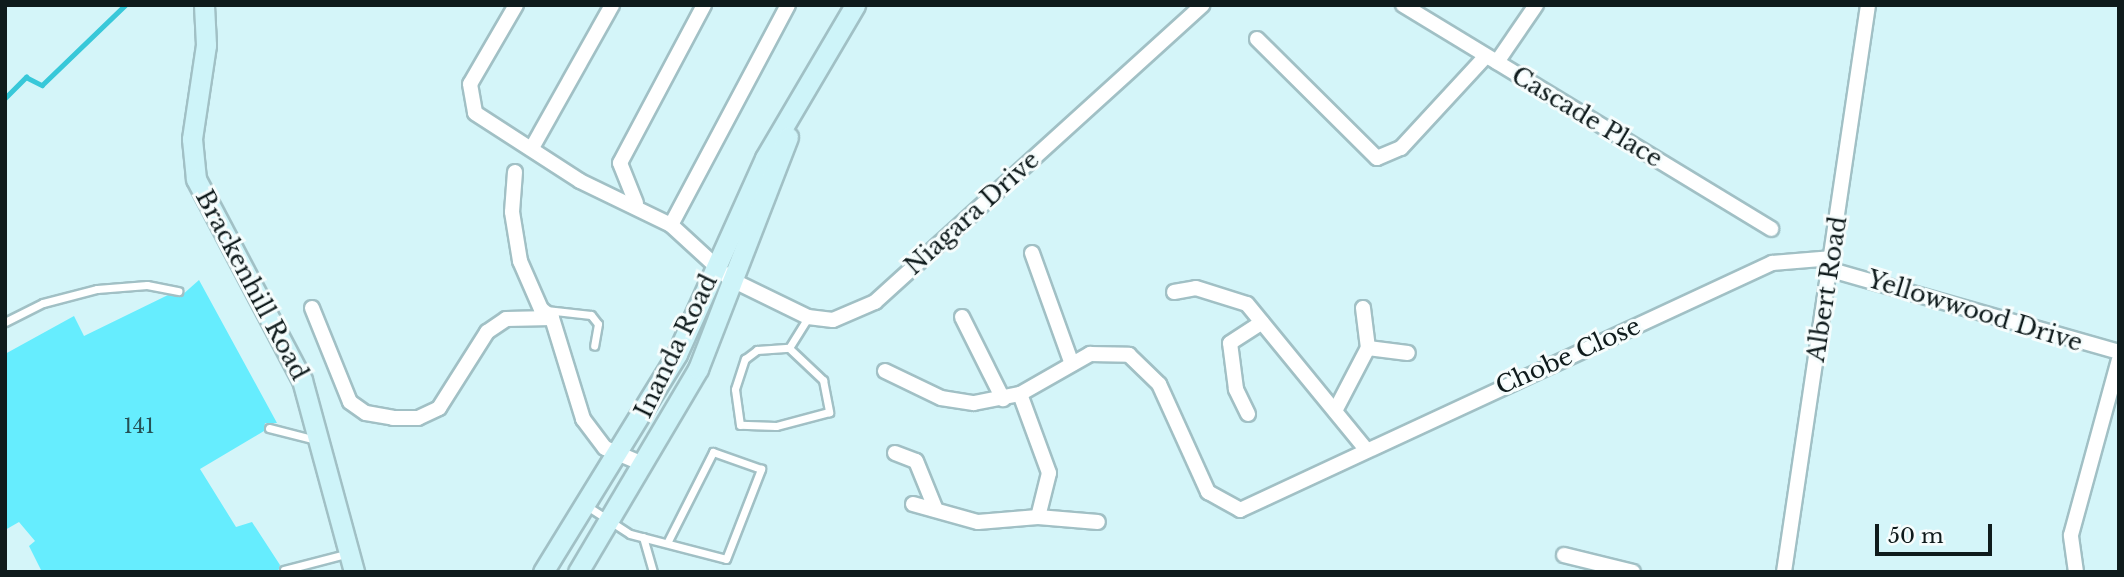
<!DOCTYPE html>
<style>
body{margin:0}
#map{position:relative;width:2124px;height:577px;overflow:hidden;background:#d4f5f9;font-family:"Libre Baskerville",serif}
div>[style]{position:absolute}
.stream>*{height:4.5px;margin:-2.25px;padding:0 2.25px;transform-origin:2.25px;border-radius:2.25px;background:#38c8d9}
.building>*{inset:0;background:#66edfe}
.roads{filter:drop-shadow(2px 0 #a1c0c5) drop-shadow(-2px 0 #a1c0c5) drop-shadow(0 2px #a1c0c5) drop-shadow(0 -2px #a1c0c5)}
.lane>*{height:7px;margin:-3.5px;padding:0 3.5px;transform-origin:3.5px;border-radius:3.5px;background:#fff}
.street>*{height:14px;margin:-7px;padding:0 7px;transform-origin:7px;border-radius:7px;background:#fff}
.secondary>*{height:19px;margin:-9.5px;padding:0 9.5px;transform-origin:9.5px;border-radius:9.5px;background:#cef4f9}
span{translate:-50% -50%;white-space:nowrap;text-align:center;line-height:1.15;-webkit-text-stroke:6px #f6fdfd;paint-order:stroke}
.number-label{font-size:21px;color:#255054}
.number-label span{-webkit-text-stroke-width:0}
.street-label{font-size:24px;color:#0f1b1c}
.frame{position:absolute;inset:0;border:7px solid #0f1b1c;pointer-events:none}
.scale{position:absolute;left:1875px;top:524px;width:117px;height:32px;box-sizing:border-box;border:4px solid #0f1b1c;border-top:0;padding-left:9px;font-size:21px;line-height:24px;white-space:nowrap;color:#0f1b1c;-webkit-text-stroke:5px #f6fdfd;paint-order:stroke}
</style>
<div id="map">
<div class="stream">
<i style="left:5px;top:98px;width:30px;rotate:-45deg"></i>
<i style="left:26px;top:77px;width:18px;rotate:27deg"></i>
<i style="left:42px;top:85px;width:115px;rotate:-43.9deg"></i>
</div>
<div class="building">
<i style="clip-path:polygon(199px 280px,277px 423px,265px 423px,264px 431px,200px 469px,236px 527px,252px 522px,280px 565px,278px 572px,42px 572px,29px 546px,35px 541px,19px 522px,5px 530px,5px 354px,74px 316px,84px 336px,168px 295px,181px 296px)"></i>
</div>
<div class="roads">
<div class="lane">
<i style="left:546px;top:310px;width:45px;rotate:6.3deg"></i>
<i style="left:591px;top:315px;width:11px;rotate:52deg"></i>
<i style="left:598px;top:324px;width:22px;rotate:100deg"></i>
<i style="left:5px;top:322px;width:42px;rotate:-26.6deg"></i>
<i style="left:43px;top:303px;width:56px;rotate:-14.5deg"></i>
<i style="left:97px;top:289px;width:50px;rotate:-4.6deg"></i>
<i style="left:147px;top:285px;width:32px;rotate:11deg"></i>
<i style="left:789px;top:348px;width:47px;rotate:43.3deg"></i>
<i style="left:823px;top:380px;width:33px;rotate:79deg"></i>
<i style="left:829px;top:412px;width:55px;rotate:165.2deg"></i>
<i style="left:776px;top:426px;width:36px;rotate:-178deg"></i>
<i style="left:740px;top:425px;width:36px;rotate:-98deg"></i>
<i style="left:735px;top:389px;width:32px;rotate:-72deg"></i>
<i style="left:745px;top:359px;width:15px;rotate:-37deg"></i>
<i style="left:757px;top:350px;width:32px;rotate:-4deg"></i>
<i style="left:789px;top:348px;width:36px;rotate:-58deg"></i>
<i style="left:269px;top:428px;width:49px;rotate:14.3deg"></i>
<i style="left:587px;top:506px;width:51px;rotate:33.1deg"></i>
<i style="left:630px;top:534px;width:99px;rotate:14.6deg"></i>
<i style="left:726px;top:559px;width:97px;rotate:-68.7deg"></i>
<i style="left:761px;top:469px;width:51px;rotate:-160.5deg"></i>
<i style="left:713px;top:452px;width:100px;rotate:116.8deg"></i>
<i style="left:643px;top:537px;width:36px;rotate:74deg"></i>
<i style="left:284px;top:570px;width:64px;rotate:-14.5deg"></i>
</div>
<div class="street">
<i style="left:516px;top:5px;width:91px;rotate:120.2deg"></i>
<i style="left:470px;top:84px;width:29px;rotate:80deg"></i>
<i style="left:475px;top:113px;width:125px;rotate:32.9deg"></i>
<i style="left:580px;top:181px;width:101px;rotate:25.8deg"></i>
<i style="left:671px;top:225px;width:80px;rotate:42.5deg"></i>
<i style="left:730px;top:279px;width:87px;rotate:26deg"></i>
<i style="left:808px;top:317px;width:25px;rotate:7deg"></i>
<i style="left:833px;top:320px;width:46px;rotate:-23.2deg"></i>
<i style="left:875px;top:302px;width:442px;rotate:-42.2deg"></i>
<i style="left:1403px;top:5px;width:431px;rotate:31.3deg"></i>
<i style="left:1257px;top:39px;width:169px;rotate:44.8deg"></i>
<i style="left:1377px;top:158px;width:26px;rotate:-23deg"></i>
<i style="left:1401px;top:148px;width:125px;rotate:-47.3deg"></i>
<i style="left:1497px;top:62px;width:69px;rotate:-55.6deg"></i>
<i style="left:533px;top:146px;width:162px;rotate:-60.7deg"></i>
<i style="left:515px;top:172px;width:40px;rotate:94.3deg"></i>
<i style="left:512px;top:212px;width:50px;rotate:80.7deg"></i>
<i style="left:520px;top:261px;width:52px;rotate:66.4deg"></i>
<i style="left:541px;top:309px;width:14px;rotate:39deg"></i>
<i style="left:552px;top:318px;width:106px;rotate:72.9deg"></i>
<i style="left:583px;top:419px;width:36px;rotate:53deg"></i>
<i style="left:605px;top:448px;width:41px;rotate:22.8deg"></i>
<i style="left:636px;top:203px;width:43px;rotate:-111.8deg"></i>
<i style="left:620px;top:163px;width:179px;rotate:-62deg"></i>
<i style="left:671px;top:225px;width:249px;rotate:-62deg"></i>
<i style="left:1032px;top:253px;width:118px;rotate:70.2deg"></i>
<i style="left:1831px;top:270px;width:299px;rotate:15.9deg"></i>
<i style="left:1174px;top:292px;width:22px;rotate:-10deg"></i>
<i style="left:1196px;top:288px;width:53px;rotate:17.4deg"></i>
<i style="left:1247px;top:304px;width:186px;rotate:50.7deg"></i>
<i style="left:312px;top:308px;width:101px;rotate:68deg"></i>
<i style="left:350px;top:402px;width:19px;rotate:35deg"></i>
<i style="left:366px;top:413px;width:27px;rotate:10deg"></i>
<i style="left:393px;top:418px;width:25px"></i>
<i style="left:418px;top:418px;width:23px;rotate:-25deg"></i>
<i style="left:439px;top:408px;width:90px;rotate:-57.7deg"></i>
<i style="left:487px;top:332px;width:23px;rotate:-34deg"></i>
<i style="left:506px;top:319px;width:46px;rotate:-1.2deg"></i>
<i style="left:1363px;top:308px;width:40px;rotate:82.9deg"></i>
<i style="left:1368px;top:348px;width:40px;rotate:7.1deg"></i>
<i style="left:962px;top:317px;width:92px;rotate:63.4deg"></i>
<i style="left:885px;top:371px;width:62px;rotate:25.7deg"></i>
<i style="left:941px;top:398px;width:33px;rotate:9deg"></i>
<i style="left:974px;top:403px;width:47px;rotate:-11.1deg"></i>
<i style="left:1020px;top:394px;width:81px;rotate:-29.7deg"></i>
<i style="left:1090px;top:354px;width:39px;rotate:1deg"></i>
<i style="left:1129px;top:355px;width:42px;rotate:44deg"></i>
<i style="left:1159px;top:384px;width:119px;rotate:65.6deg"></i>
<i style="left:1208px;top:492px;width:37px;rotate:29deg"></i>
<i style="left:1240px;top:510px;width:587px;rotate:-24.9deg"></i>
<i style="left:1772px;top:263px;width:61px;rotate:-4.7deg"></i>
<i style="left:1020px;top:394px;width:84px;rotate:69.8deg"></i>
<i style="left:1049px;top:473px;width:45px;rotate:104deg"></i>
<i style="left:1335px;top:411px;width:71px;rotate:-62.4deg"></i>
<i style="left:1248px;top:414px;width:28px;rotate:-116deg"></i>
<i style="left:1236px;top:389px;width:46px;rotate:-97.4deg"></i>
<i style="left:1230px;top:343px;width:38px;rotate:-33deg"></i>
<i style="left:895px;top:453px;width:22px;rotate:21deg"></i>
<i style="left:916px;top:461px;width:53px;rotate:67.8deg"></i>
<i style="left:913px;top:504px;width:67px;rotate:15.5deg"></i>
<i style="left:978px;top:522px;width:60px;rotate:-4.8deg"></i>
<i style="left:1038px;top:517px;width:60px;rotate:4.8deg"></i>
<i style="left:1564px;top:555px;width:71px;rotate:13.8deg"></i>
<i style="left:1784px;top:572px;width:573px;rotate:-81.57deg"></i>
<i style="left:2076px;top:572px;width:37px;rotate:-98deg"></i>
<i style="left:2071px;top:535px;width:181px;rotate:-74.7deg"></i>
</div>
<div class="secondary">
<i style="left:204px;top:5px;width:40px;rotate:87.1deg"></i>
<i style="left:206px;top:45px;width:95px;rotate:98.5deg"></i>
<i style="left:192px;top:139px;width:40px;rotate:84.3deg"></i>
<i style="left:196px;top:179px;width:227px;rotate:62.2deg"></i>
<i style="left:302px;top:380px;width:199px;rotate:74.8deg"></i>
<i style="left:543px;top:572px;width:256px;rotate:-58.4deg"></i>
<i style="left:677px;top:354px;width:215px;rotate:-65.8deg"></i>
<i style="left:765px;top:158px;width:178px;rotate:-59.5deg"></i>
<i style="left:578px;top:572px;width:236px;rotate:-59.4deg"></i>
<i style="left:698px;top:369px;width:249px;rotate:-68.8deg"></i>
</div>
</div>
<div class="number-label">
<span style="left:139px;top:426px">141</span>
</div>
<div class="street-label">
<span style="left:1587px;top:117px;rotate:31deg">Cascade Place</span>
<span style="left:972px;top:213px;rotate:-42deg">Niagara Drive</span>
<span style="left:252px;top:285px;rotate:62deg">Brackenhill Road</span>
<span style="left:1827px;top:289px;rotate:-81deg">Albert Road</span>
<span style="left:1975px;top:311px;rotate:17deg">Yellowwood Drive</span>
<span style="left:676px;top:346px;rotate:-64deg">Inanda Road</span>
<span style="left:1568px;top:356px;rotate:-24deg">Chobe Close</span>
</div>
<div class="frame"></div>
<div class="scale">50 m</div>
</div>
